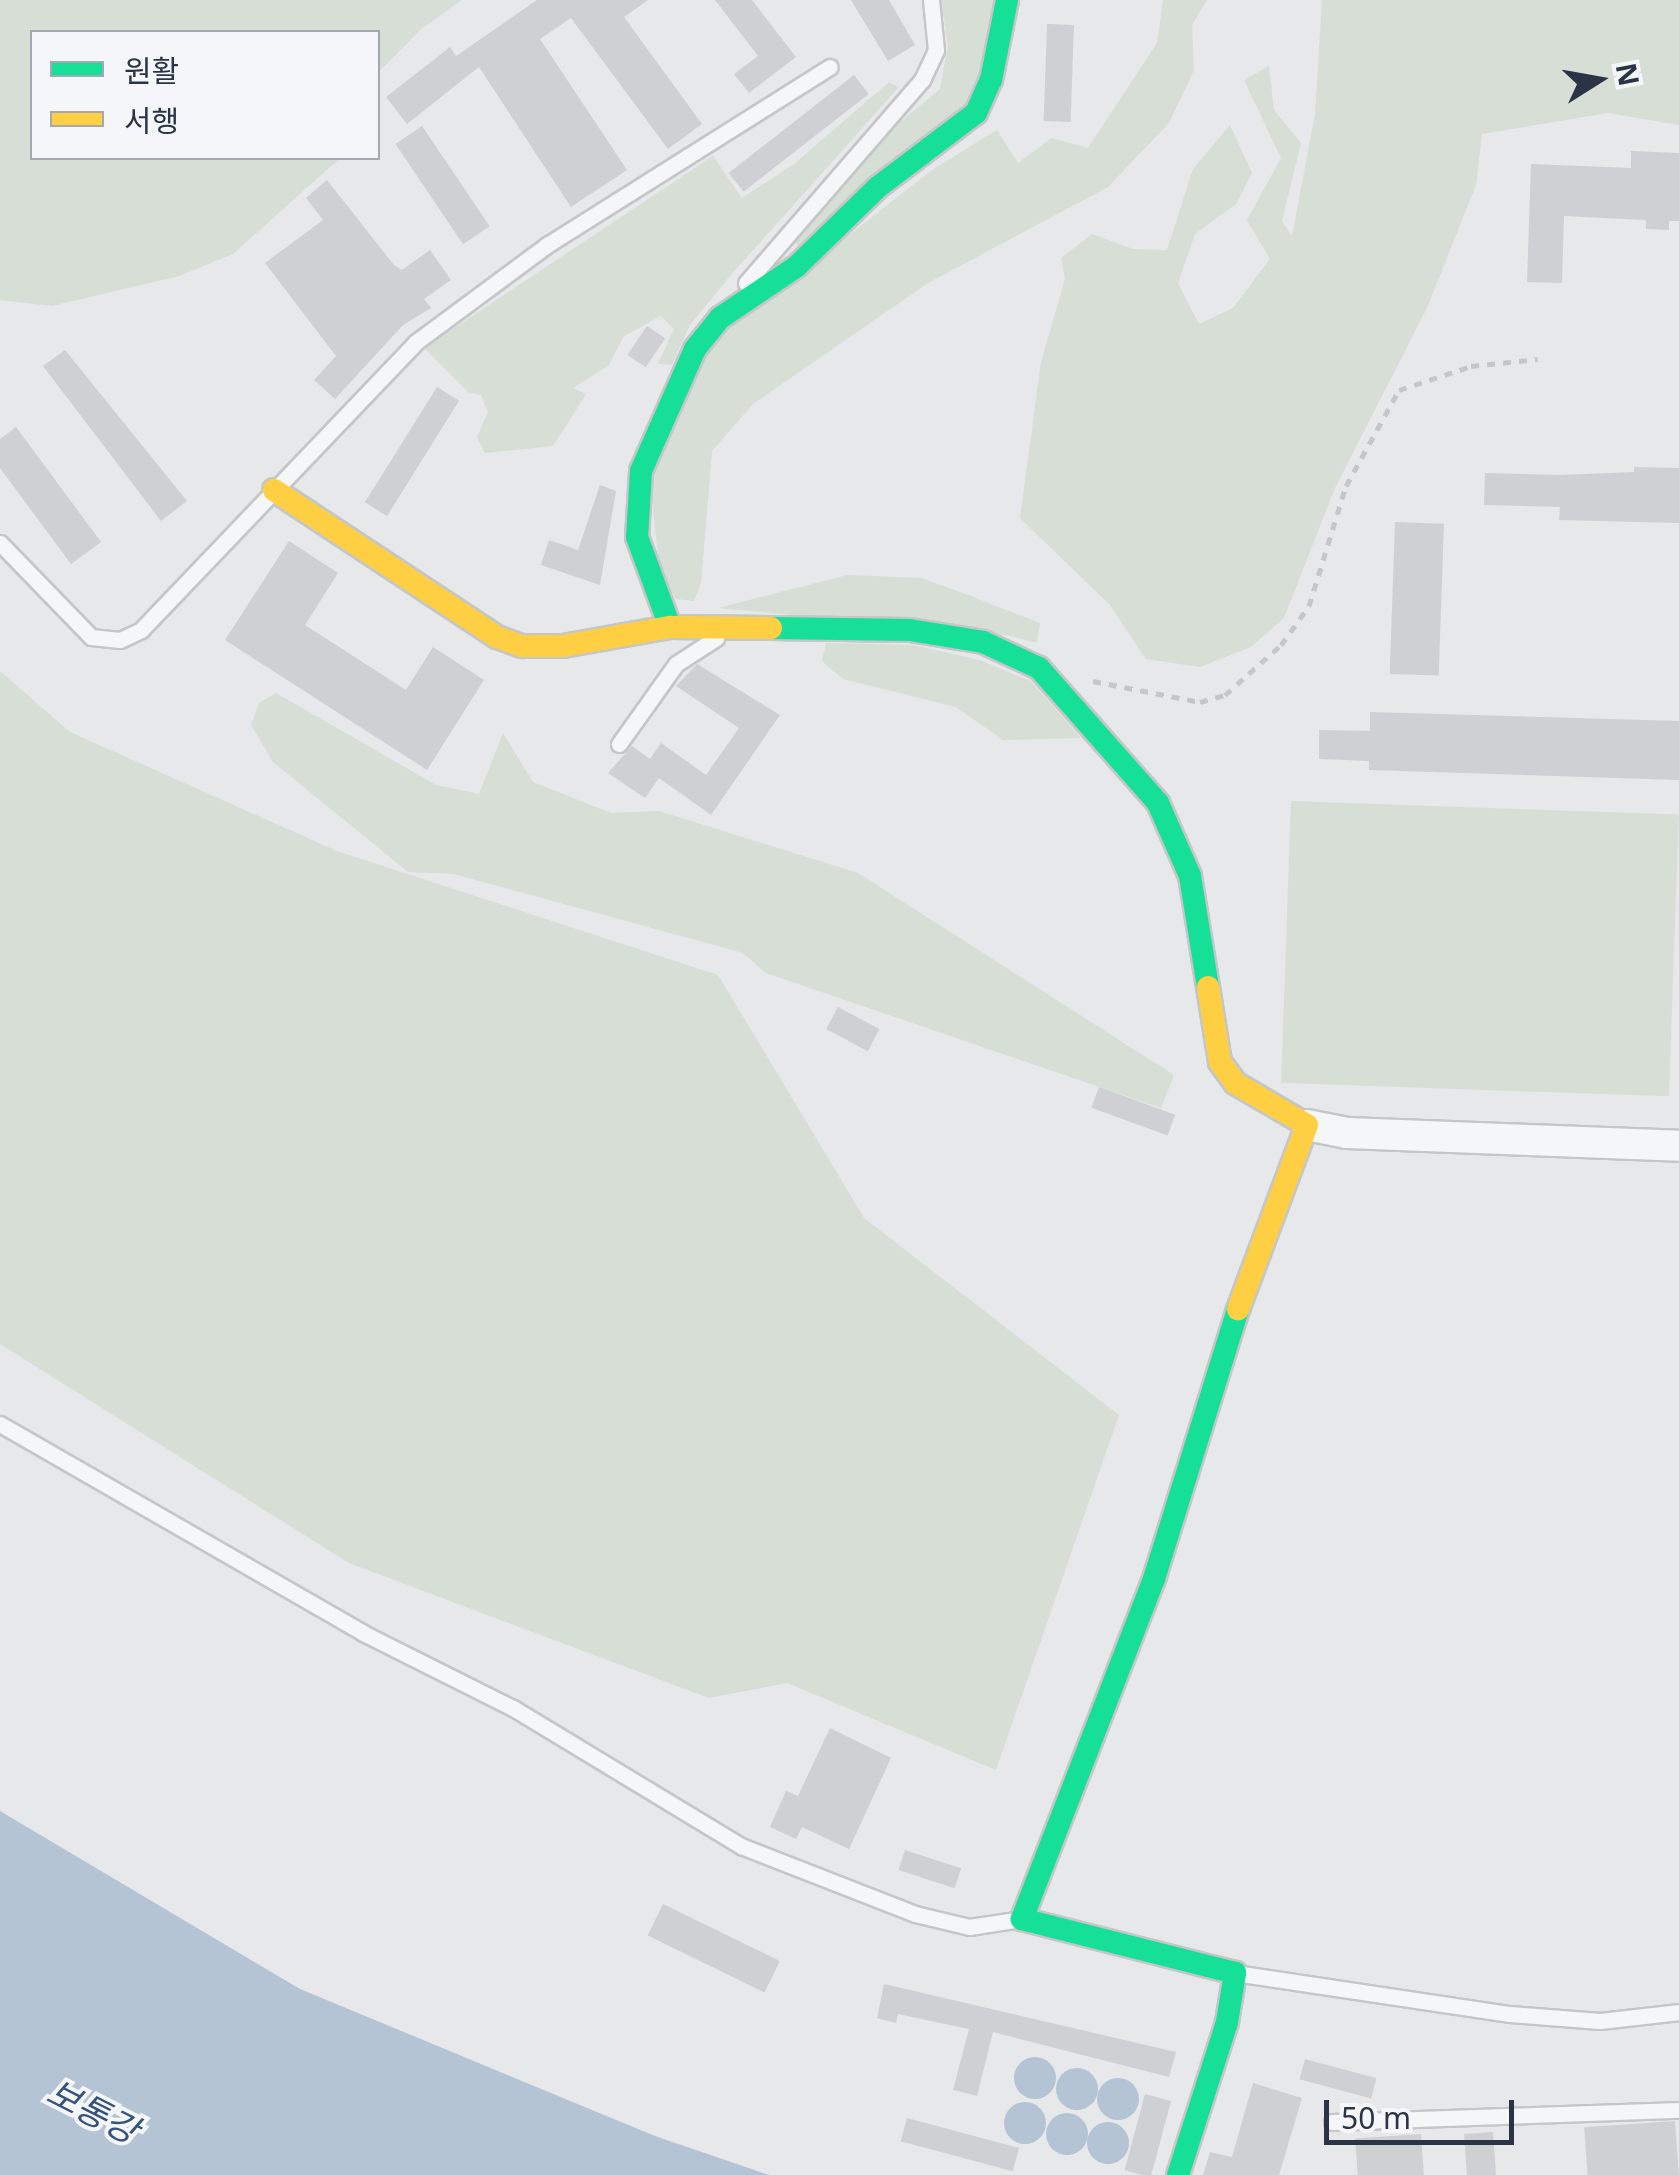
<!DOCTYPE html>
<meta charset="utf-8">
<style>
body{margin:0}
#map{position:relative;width:1679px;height:2175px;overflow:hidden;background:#e6e8ea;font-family:"Noto Sans","Noto Sans KR",sans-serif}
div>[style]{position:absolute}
.green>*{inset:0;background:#d6ded6;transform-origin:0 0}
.water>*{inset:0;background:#b4c4d5}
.round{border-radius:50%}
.building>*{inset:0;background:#ced0d3;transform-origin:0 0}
.path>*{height:5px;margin-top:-2.5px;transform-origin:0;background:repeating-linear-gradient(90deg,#c5c6ca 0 8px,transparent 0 16px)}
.roads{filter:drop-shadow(2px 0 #c4c6c8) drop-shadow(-2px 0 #c4c6c8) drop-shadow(0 2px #c4c6c8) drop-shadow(0 -2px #c4c6c8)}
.lane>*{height:15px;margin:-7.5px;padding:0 7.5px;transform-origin:7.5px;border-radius:7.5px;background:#f5f6f7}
.street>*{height:30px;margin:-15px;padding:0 15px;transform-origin:15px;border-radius:15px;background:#f5f6f7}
.fast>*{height:22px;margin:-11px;padding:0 11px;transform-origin:11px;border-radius:11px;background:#16e098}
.slow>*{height:22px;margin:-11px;padding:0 11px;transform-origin:11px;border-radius:11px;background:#ffcf43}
span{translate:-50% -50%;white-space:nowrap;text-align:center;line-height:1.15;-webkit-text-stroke:8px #f4f6f9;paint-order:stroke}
.water-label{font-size:35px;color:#34527a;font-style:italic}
.legend{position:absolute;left:30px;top:30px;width:350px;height:130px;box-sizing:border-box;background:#f4f6f9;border:2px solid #a4a8b1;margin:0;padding:12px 18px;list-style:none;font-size:30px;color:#2b3445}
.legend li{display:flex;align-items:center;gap:20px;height:50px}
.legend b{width:50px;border:2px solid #a4a8b1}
.north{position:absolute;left:1549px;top:30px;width:100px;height:100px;-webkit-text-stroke:8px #f4f6f9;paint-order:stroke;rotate:79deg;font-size:28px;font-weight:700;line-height:40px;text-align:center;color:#2b3445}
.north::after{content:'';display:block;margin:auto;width:35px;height:45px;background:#2b3445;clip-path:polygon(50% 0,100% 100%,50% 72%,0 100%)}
.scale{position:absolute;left:1324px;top:2100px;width:190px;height:45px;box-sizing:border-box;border:5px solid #2b3445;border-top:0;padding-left:12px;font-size:30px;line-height:35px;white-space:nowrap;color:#2b3445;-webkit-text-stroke:8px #f4f6f9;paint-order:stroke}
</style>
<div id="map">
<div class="green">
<i style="clip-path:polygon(0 0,462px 0,421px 29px,378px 73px,378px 32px,32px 32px,32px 158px,340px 158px,233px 254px,179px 276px,52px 306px,0 300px)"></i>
<i style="clip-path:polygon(941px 0,994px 0,975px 95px,803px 251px,794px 241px,870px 147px,940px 89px,948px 45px)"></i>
<i style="clip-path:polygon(1163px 0,1207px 0,1192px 25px,1194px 70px,1169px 123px,1108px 187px,928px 283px,753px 404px,712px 451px,701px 583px,694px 601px,676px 599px,660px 576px,649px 471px,707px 346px,932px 170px,997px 130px,1018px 163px,1052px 138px,1088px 148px,1157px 43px)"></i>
<i style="clip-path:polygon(1322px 0,1679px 0,1679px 125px,1608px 113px,1482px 134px,1476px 185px,1427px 308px,1335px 488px,1284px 618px,1251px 647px,1200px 667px,1146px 659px,1110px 605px,1020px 518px,1041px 362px,1065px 279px,1061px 258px,1092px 234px,1133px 249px,1167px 250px,1193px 169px,1230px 125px,1252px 173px,1236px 204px,1195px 234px,1178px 283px,1199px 324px,1233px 308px,1270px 259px,1247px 220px,1281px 158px,1244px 80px,1269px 66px,1274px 110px,1301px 143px,1282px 221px,1292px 236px,1315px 114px)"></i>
<i style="clip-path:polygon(889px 82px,899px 87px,730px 276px,690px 325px,672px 365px,658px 364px,674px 329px,661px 316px,624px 336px,609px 365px,573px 388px,586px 394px,553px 446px,485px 453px,477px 437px,488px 412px,481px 395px,468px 392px,424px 348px,713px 156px,742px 198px,794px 164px)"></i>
<i style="clip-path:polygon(848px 575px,921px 578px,968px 595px,1040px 623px,1037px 643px,1007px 635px,718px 608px)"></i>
<i style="clip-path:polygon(826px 643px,913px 645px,980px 660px,1031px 681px,1081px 738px,1003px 740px,956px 707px,843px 679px,822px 661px)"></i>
<i style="clip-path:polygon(0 671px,70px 732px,337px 851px,718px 975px,864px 1218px,1119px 1415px,996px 1770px,787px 1683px,709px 1698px,349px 1563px,0 1344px)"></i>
<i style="clip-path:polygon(276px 693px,436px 785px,479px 794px,503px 733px,533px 782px,611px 813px,659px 811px,858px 873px,1174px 1075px,1161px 1108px,766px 973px,743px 953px,454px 874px,408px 872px,273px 762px,251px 725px,259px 703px)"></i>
<i style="left:1291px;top:801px;width:388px;height:282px;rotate:2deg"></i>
</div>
<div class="water">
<i style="clip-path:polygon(0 1811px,300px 1989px,655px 2136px,769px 2175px,0 2175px)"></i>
<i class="round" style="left:1014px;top:2057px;width:42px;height:42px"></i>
<i class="round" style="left:1056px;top:2068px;width:42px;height:42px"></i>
<i class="round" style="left:1097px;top:2078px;width:42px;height:42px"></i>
<i class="round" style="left:1004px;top:2102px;width:42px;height:42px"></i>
<i class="round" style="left:1046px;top:2113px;width:42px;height:42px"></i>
<i class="round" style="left:1087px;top:2122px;width:42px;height:42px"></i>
</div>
<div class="building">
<i style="clip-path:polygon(537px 0,648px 0,624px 17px,702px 124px,668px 149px,571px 18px,540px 39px,627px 170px,571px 207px,479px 67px,407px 124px,386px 97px,450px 47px,456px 56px)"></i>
<i style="clip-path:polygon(715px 0,752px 0,796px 57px,749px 93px,734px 74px,758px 56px)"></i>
<i style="clip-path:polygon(851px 0,889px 0,915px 45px,888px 61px)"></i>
<i style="left:1047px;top:24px;width:27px;height:97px;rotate:2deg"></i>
<i style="left:854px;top:75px;width:24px;height:159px;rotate:52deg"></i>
<i style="left:422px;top:126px;width:121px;height:32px;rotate:56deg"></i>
<i style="clip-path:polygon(1631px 151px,1679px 153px,1679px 221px,1669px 221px,1669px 230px,1646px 229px,1646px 220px,1564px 216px,1562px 283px,1527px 282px,1531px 164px,1631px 168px)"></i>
<i style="clip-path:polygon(327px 180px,394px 265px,402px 270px,430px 250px,451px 280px,424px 299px,431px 308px,403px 325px,335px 399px,314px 380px,336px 356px,265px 263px,323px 220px,306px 198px)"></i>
<i style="left:647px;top:326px;width:22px;height:35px;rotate:34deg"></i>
<i style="clip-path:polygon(65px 350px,187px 501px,161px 521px,43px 366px)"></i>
<i style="left:437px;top:387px;width:26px;height:136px;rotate:32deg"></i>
<i style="clip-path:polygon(16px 427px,101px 542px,71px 564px,0 468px,0 439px)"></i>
<i style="clip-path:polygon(1634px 467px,1679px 468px,1679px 523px,1559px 520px,1560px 507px,1484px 505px,1485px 473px,1560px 475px,1634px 472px)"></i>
<i style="clip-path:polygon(600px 485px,616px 491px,600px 585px,541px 565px,549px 540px,578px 550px)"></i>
<i style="left:1395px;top:522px;width:49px;height:152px;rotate:2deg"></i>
<i style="clip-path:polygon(289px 541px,338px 573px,305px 625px,406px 690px,433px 647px,484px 680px,427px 770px,225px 640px)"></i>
<i style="clip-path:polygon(697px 664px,780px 715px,711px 815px,659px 778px,645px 798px,608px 773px,632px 746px,650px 759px,661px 743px,706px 775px,739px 728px,676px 686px)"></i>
<i style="clip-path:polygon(1370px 712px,1679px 721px,1679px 780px,1369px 770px,1369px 761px,1319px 759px,1319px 730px,1370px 731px)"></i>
<i style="left:838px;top:1007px;width:47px;height:25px;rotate:28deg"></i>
<i style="left:1099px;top:1087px;width:81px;height:22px;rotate:20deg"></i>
<i style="clip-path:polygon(830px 1728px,891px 1758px,849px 1849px,802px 1827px,796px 1839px,770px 1827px,786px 1791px,798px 1796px)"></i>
<i style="left:905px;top:1850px;width:59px;height:21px;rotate:18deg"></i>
<i style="left:663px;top:1904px;width:130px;height:35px;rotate:26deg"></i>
<i style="clip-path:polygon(884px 1984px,1176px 2052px,1169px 2077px,993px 2032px,977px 2096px,953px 2090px,969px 2029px,898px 2014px,896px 2023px,877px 2018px)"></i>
<i style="left:1305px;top:2059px;width:74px;height:21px;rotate:15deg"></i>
<i style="clip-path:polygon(1253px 2083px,1302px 2098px,1279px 2175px,1203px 2175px,1210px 2152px,1232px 2157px)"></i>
<i style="left:1145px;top:2094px;width:27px;height:79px;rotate:15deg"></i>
<i style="left:907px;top:2118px;width:116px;height:24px;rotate:15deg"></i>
<i style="left:1675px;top:2121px;width:54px;height:91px;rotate:86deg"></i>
<i style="left:1493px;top:2132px;width:43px;height:29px;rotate:86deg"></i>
<i style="left:1421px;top:2134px;width:41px;height:66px;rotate:86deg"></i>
</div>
<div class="path">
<i style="left:1093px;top:681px;width:109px;rotate:11.1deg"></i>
<i style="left:1200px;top:702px;width:26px;rotate:-16deg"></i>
<i style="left:1225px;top:695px;width:75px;rotate:-41.8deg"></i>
<i style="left:1281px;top:645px;width:48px;rotate:-54.3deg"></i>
<i style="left:1309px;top:606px;width:126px;rotate:-72.9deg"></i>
<i style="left:1346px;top:486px;width:110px;rotate:-61.1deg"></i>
<i style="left:1399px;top:390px;width:76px;rotate:-18.4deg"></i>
<i style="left:1471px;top:366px;width:67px;rotate:-6deg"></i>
</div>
<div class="roads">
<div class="lane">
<i style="left:746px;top:283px;width:269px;rotate:-49.1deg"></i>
<i style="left:922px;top:80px;width:33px;rotate:-65deg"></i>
<i style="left:936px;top:50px;width:50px;rotate:-95.7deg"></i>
<i style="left:0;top:543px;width:131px;rotate:45.9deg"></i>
<i style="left:91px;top:637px;width:29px;rotate:6deg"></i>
<i style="left:120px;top:640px;width:23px;rotate:-25deg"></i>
<i style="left:141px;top:630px;width:398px;rotate:-46.3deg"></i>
<i style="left:416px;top:342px;width:163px;rotate:-36.5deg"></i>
<i style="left:547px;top:245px;width:334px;rotate:-32.2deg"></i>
<i style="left:619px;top:744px;width:98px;rotate:-54.5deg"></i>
<i style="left:676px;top:664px;width:48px;rotate:-33deg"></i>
<i style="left:0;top:1424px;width:419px;rotate:29.9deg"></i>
<i style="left:363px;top:1633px;width:168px;rotate:26.6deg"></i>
<i style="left:513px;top:1708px;width:267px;rotate:31.2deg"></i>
<i style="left:741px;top:1846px;width:187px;rotate:21.3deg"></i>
<i style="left:915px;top:1914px;width:56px;rotate:13.5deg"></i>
<i style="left:969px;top:1927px;width:54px;rotate:-8.6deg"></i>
<i style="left:1235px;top:1973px;width:278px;rotate:8.5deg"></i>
<i style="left:1510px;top:2014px;width:90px;rotate:4.4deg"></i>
<i style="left:1600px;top:2021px;width:80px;rotate:-6.5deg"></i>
<i style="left:1332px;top:2122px;width:347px;rotate:-2deg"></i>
</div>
<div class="street">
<i style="left:1307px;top:1125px;width:41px;rotate:11.3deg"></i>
<i style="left:1347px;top:1133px;width:332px;rotate:2.2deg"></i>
</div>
<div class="fast">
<i style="left:670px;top:627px;width:96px;rotate:-110.1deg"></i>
<i style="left:637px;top:537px;width:66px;rotate:-86.5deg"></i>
<i style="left:641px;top:471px;width:133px;rotate:-66.1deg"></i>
<i style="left:695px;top:349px;width:40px;rotate:-51deg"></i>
<i style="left:720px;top:318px;width:92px;rotate:-33.9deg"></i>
<i style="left:796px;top:267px;width:115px;rotate:-44.3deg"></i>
<i style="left:878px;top:187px;width:123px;rotate:-37.1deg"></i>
<i style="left:976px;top:113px;width:36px;rotate:-66deg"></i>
<i style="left:991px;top:80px;width:82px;rotate:-78.7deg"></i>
<i style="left:771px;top:628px;width:139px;rotate:0.8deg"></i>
<i style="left:910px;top:630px;width:74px;rotate:9.3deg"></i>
<i style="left:983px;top:642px;width:62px;rotate:24.9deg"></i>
<i style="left:1039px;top:668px;width:180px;rotate:48.6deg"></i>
<i style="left:1158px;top:803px;width:80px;rotate:66.3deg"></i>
<i style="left:1190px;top:876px;width:112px;rotate:80.8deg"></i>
<i style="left:1178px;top:2175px;width:161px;rotate:-72.2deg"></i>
<i style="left:1227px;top:2022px;width:50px;rotate:-80.7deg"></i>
<i style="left:1235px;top:1973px;width:220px;rotate:-165.8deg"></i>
<i style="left:1022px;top:1919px;width:365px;rotate:-68.8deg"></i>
<i style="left:1154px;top:1579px;width:282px;rotate:-72.7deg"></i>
</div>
<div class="slow">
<i style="left:274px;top:490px;width:267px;rotate:33.4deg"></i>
<i style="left:497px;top:637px;width:27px;rotate:20deg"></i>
<i style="left:522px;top:646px;width:41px"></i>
<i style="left:563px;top:646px;width:109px;rotate:-10.1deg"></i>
<i style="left:670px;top:627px;width:101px;rotate:0.6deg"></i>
<i style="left:1208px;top:987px;width:76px;rotate:80.9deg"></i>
<i style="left:1220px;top:1062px;width:26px;rotate:54deg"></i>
<i style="left:1235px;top:1083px;width:83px;rotate:30.3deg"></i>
<i style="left:1307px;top:1125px;width:197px;rotate:110.5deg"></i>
</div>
</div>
<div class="water-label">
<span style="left:93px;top:2111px;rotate:27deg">보통강</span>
</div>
<ul class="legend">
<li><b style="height:12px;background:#16e098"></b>원활</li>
<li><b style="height:12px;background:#ffcf43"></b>서행</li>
</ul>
<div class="north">N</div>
<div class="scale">50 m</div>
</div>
